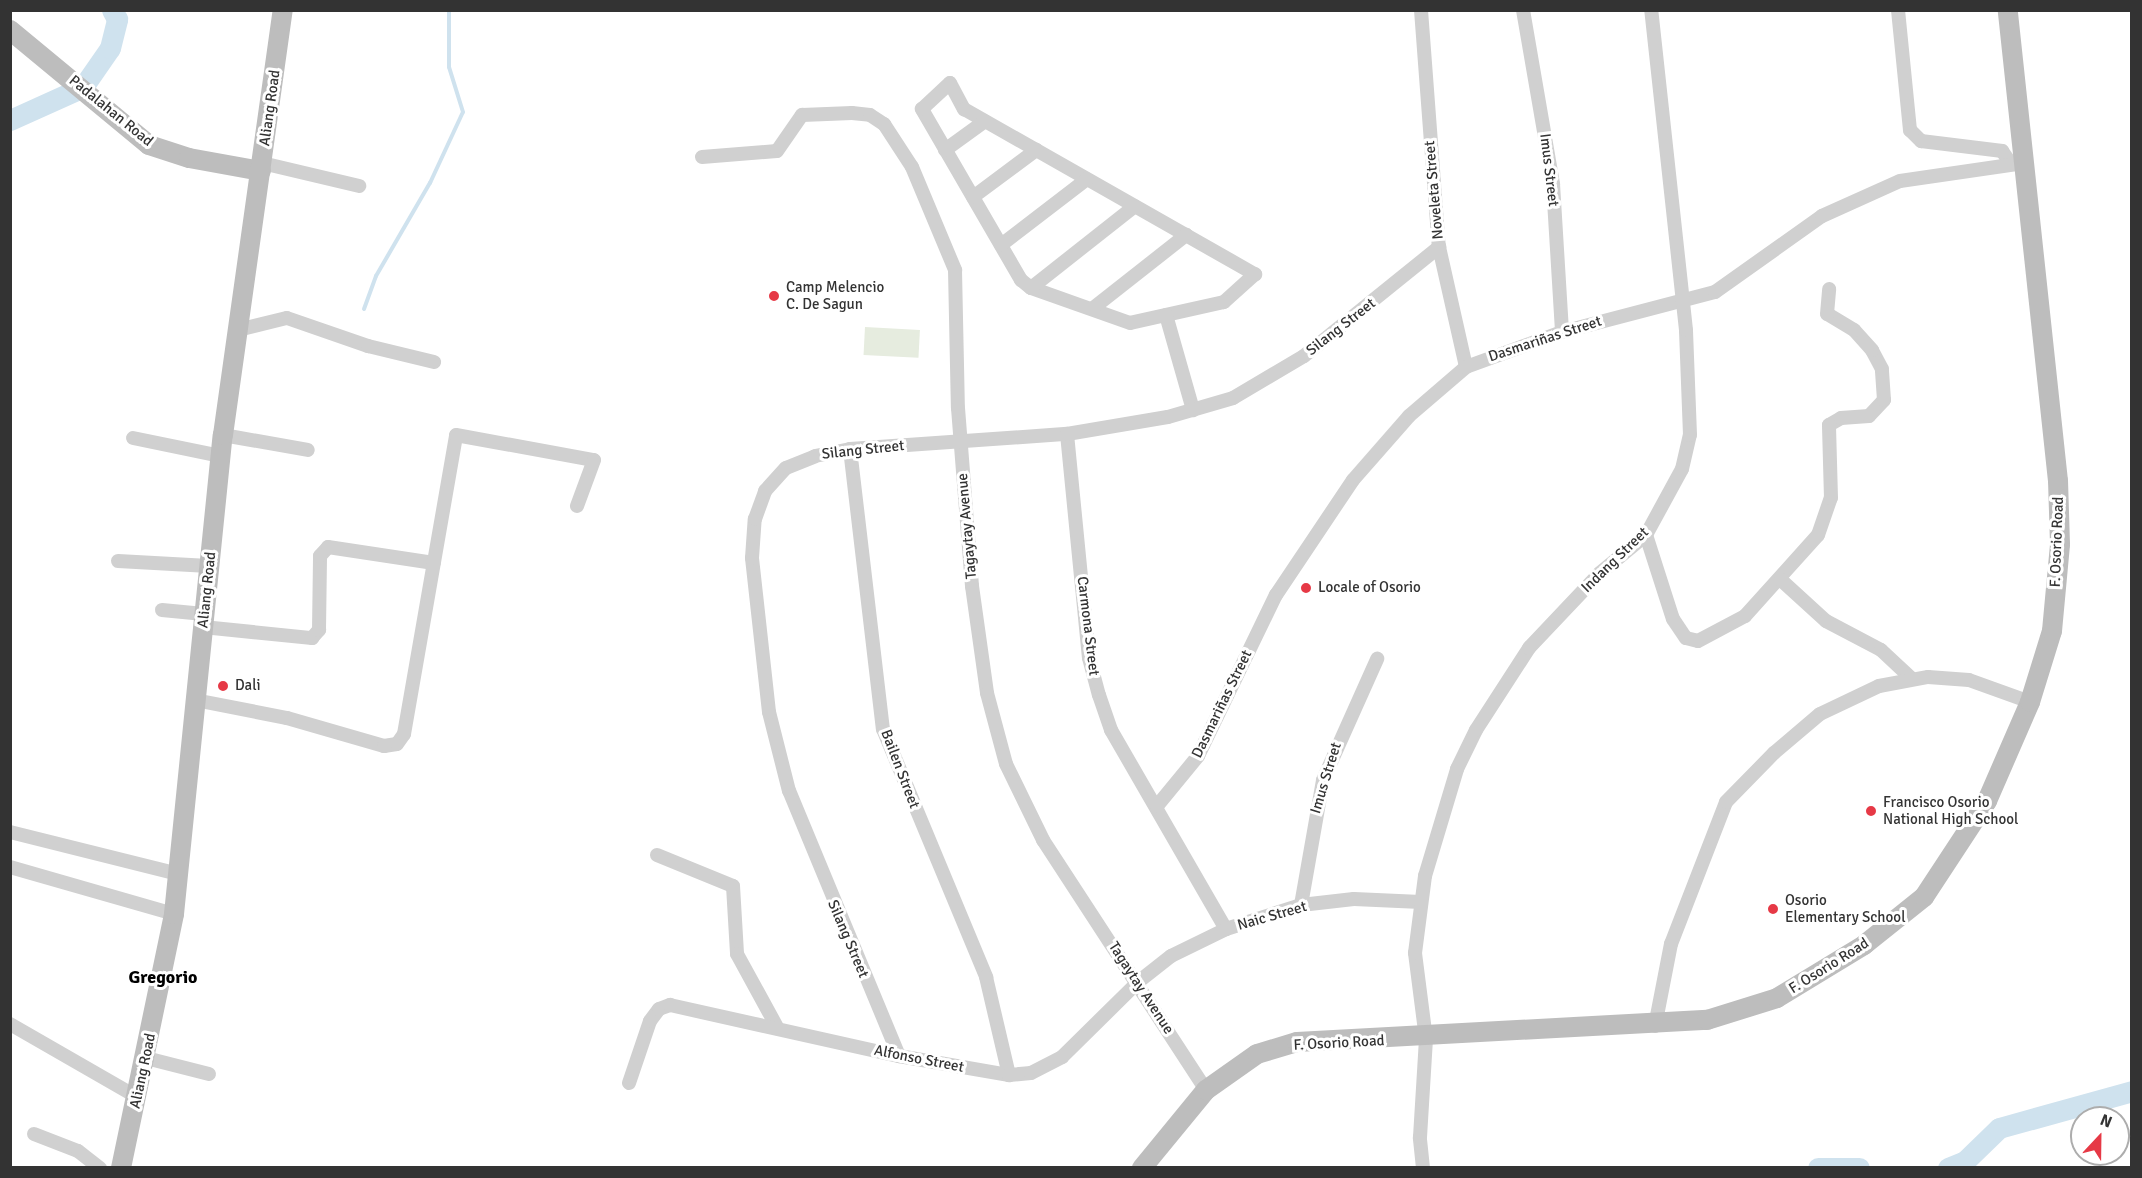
<!DOCTYPE html>
<meta charset="utf-8">
<style>
body{margin:0}
#map{position:relative;width:2142px;height:1178px;overflow:hidden;background:#fff;font-family:Signika,sans-serif}
div>[style]{position:absolute}
.green>*{inset:0;background:#e6ecdf;transform-origin:0 0}
.stream>*{height:4px;margin:-2px;padding:0 2px;transform-origin:2px;border-radius:2px;background:#cfe2ee}
.river>*{height:21px;margin:-10.5px;padding:0 10.5px;transform-origin:10.5px;border-radius:10.5px;background:#cfe2ee}
.street>*{height:14px;margin:-7px;padding:0 7px;transform-origin:7px;border-radius:7px;background:#d0d0d0}
.secondary>*{height:20px;margin:-10px;padding:0 10px;transform-origin:10px;border-radius:10px;background:#bdbdbd}
.dots>*{width:16px;height:16px;translate:-50% -50%;box-sizing:border-box;border:3px solid #fff;border-radius:50%}
span{translate:-50% -50%;white-space:nowrap;text-align:center;line-height:1.15;-webkit-text-stroke:6px #fff;paint-order:stroke}
.street-label{font-size:15px;color:#333}
.poi-label{font-size:15px;color:#333}
.left{translate:0 -50%;text-align:left}
.quarter-label{font-size:18px;color:#000;font-weight:700}
.frame{position:absolute;inset:0;border:12px solid #333;pointer-events:none}
.north{position:absolute;left:2070px;top:1106px;width:60px;height:60px;box-sizing:border-box;background:#fff;border:2px solid #adadad;border-radius:50%;rotate:22deg;font-size:16px;font-weight:700;line-height:24px;text-align:center;color:#333}
.north::after{content:'';display:block;margin:auto;width:21px;height:27px;background:#e63946;clip-path:polygon(50% 0,100% 100%,50% 72%,0 100%)}
</style>
<div id="map">
<div class="green">
<i style="left:865px;top:327px;width:55px;height:28px;rotate:3deg"></i>
</div>
<div class="stream">
<i style="left:364px;top:309px;width:35px;rotate:-70deg"></i>
<i style="left:376px;top:276px;width:108px;rotate:-59.9deg"></i>
<i style="left:430px;top:183px;width:78px;rotate:-65.1deg"></i>
<i style="left:463px;top:112px;width:47px;rotate:-107.3deg"></i>
<i style="left:449px;top:67px;width:57px;rotate:-90deg"></i>
</div>
<div class="river">
<i style="left:10px;top:120px;width:80px;rotate:-24.3deg"></i>
<i style="left:83px;top:87px;width:47px;rotate:-55.3deg"></i>
<i style="left:110px;top:48px;width:30px;rotate:-76deg"></i>
<i style="left:117px;top:19px;width:10px;rotate:-119deg"></i>
<i style="left:1818px;top:1168px;width:41px"></i>
<i style="left:1948px;top:1168px;width:18px;rotate:-22deg"></i>
<i style="left:1965px;top:1161px;width:47px;rotate:-44.1deg"></i>
<i style="left:1999px;top:1128px;width:138px;rotate:-15.5deg"></i>
</div>
<div class="street">
<i style="left:1421px;top:10px;width:238px;rotate:85.7deg"></i>
<i style="left:1439px;top:247px;width:123px;rotate:77.3deg"></i>
<i style="left:1523px;top:10px;width:177px;rotate:80.2deg"></i>
<i style="left:1553px;top:184px;width:148px;rotate:86.5deg"></i>
<i style="left:1898px;top:10px;width:121px;rotate:84.3deg"></i>
<i style="left:1910px;top:130px;width:16px;rotate:45deg"></i>
<i style="left:1921px;top:141px;width:82px;rotate:7deg"></i>
<i style="left:2002px;top:151px;width:16px;rotate:55deg"></i>
<i style="left:950px;top:83px;width:30px;rotate:62deg"></i>
<i style="left:964px;top:109px;width:335px;rotate:29.6deg"></i>
<i style="left:1255px;top:274px;width:42px;rotate:137.9deg"></i>
<i style="left:1224px;top:302px;width:96px;rotate:167.4deg"></i>
<i style="left:1130px;top:323px;width:105px;rotate:-160.5deg"></i>
<i style="left:1031px;top:288px;width:13px;rotate:-141deg"></i>
<i style="left:1021px;top:280px;width:198px;rotate:-120.1deg"></i>
<i style="left:922px;top:109px;width:38px;rotate:-43deg"></i>
<i style="left:945px;top:150px;width:49px;rotate:-35.9deg"></i>
<i style="left:702px;top:157px;width:75px;rotate:-4.6deg"></i>
<i style="left:777px;top:151px;width:44px;rotate:-55.2deg"></i>
<i style="left:802px;top:115px;width:50px;rotate:-2.3deg"></i>
<i style="left:852px;top:113px;width:18px;rotate:6deg"></i>
<i style="left:870px;top:115px;width:17px;rotate:33deg"></i>
<i style="left:884px;top:124px;width:51px;rotate:56.9deg"></i>
<i style="left:912px;top:167px;width:112px;rotate:67.3deg"></i>
<i style="left:955px;top:270px;width:138px;rotate:88.8deg"></i>
<i style="left:958px;top:408px;width:179px;rotate:85.5deg"></i>
<i style="left:972px;top:586px;width:108px;rotate:82deg"></i>
<i style="left:987px;top:693px;width:73px;rotate:75deg"></i>
<i style="left:1006px;top:764px;width:85px;rotate:64deg"></i>
<i style="left:1043px;top:840px;width:298px;rotate:56.9deg"></i>
<i style="left:262px;top:163px;width:100px;rotate:13.3deg"></i>
<i style="left:973px;top:197px;width:79px;rotate:-36.7deg"></i>
<i style="left:1001px;top:245px;width:108px;rotate:-37.5deg"></i>
<i style="left:1031px;top:288px;width:132px;rotate:-38.3deg"></i>
<i style="left:1092px;top:309px;width:120px;rotate:-38.2deg"></i>
<i style="left:1166px;top:315px;width:99px;rotate:74.1deg"></i>
<i style="left:238px;top:330px;width:50px;rotate:-13.8deg"></i>
<i style="left:287px;top:318px;width:86px;rotate:19.1deg"></i>
<i style="left:368px;top:346px;width:68px;rotate:13.6deg"></i>
<i style="left:1067px;top:434px;width:225px;rotate:84.4deg"></i>
<i style="left:1089px;top:658px;width:38px;rotate:75deg"></i>
<i style="left:1099px;top:695px;width:37px;rotate:71deg"></i>
<i style="left:1111px;top:730px;width:230px;rotate:60deg"></i>
<i style="left:223px;top:435px;width:86px;rotate:10deg"></i>
<i style="left:133px;top:438px;width:90px;rotate:11.6deg"></i>
<i style="left:850px;top:449px;width:282px;rotate:83.3deg"></i>
<i style="left:883px;top:729px;width:269px;rotate:67.4deg"></i>
<i style="left:986px;top:977px;width:101px;rotate:76.8deg"></i>
<i style="left:1646px;top:535px;width:88px;rotate:72.2deg"></i>
<i style="left:1673px;top:619px;width:23px;rotate:56deg"></i>
<i style="left:1686px;top:638px;width:12px;rotate:14deg"></i>
<i style="left:1698px;top:641px;width:53px;rotate:-28deg"></i>
<i style="left:1745px;top:616px;width:109px;rotate:-48deg"></i>
<i style="left:1818px;top:535px;width:39px;rotate:-71deg"></i>
<i style="left:1831px;top:498px;width:73px;rotate:-91.6deg"></i>
<i style="left:1829px;top:425px;width:14px;rotate:-30deg"></i>
<i style="left:1841px;top:418px;width:28px;rotate:-4deg"></i>
<i style="left:1869px;top:416px;width:22px;rotate:-47deg"></i>
<i style="left:1884px;top:400px;width:31px;rotate:-94deg"></i>
<i style="left:1882px;top:369px;width:21px;rotate:-118deg"></i>
<i style="left:1872px;top:350px;width:27px;rotate:-132deg"></i>
<i style="left:1854px;top:330px;width:31px;rotate:-149deg"></i>
<i style="left:1827px;top:314px;width:25px;rotate:-85deg"></i>
<i style="left:118px;top:561px;width:91px;rotate:3.1deg"></i>
<i style="left:1781px;top:580px;width:61px;rotate:42.3deg"></i>
<i style="left:1826px;top:621px;width:62px;rotate:27.8deg"></i>
<i style="left:1881px;top:650px;width:42px;rotate:43.1deg"></i>
<i style="left:162px;top:610px;width:42px;rotate:5.4deg"></i>
<i style="left:203px;top:627px;width:110px;rotate:5.8deg"></i>
<i style="left:312px;top:638px;width:11px;rotate:-49deg"></i>
<i style="left:319px;top:630px;width:74px;rotate:-89.2deg"></i>
<i style="left:320px;top:556px;width:12px;rotate:-48deg"></i>
<i style="left:328px;top:547px;width:107px;rotate:8.6deg"></i>
<i style="left:195px;top:700px;width:94px;rotate:11.1deg"></i>
<i style="left:287px;top:718px;width:101px;rotate:16.1deg"></i>
<i style="left:384px;top:746px;width:13px;rotate:-9deg"></i>
<i style="left:397px;top:744px;width:12px;rotate:-55deg"></i>
<i style="left:404px;top:734px;width:303px;rotate:-80.1deg"></i>
<i style="left:456px;top:435px;width:140px;rotate:10.3deg"></i>
<i style="left:594px;top:460px;width:49px;rotate:110.3deg"></i>
<i style="left:1157px;top:806px;width:65px;rotate:-50.6deg"></i>
<i style="left:1198px;top:756px;width:179px;rotate:-64.2deg"></i>
<i style="left:1276px;top:595px;width:138px;rotate:-56.2deg"></i>
<i style="left:1353px;top:480px;width:85px;rotate:-48.8deg"></i>
<i style="left:1409px;top:416px;width:75px;rotate:-40.7deg"></i>
<i style="left:1466px;top:367px;width:102px;rotate:-20deg"></i>
<i style="left:1562px;top:332px;width:158px;rotate:-14.7deg"></i>
<i style="left:1715px;top:292px;width:131px;rotate:-35.4deg"></i>
<i style="left:1822px;top:216px;width:85px;rotate:-24.2deg"></i>
<i style="left:1900px;top:181px;width:125px;rotate:-8.3deg"></i>
<i style="left:10px;top:832px;width:174px;rotate:14deg"></i>
<i style="left:657px;top:855px;width:82px;rotate:22.2deg"></i>
<i style="left:733px;top:886px;width:68px;rotate:86.6deg"></i>
<i style="left:737px;top:954px;width:85px;rotate:61.3deg"></i>
<i style="left:10px;top:867px;width:171px;rotate:16deg"></i>
<i style="left:1301px;top:905px;width:127px;rotate:-80deg"></i>
<i style="left:1323px;top:780px;width:133px;rotate:-65.9deg"></i>
<i style="left:10px;top:1024px;width:146px;rotate:29.9deg"></i>
<i style="left:1655px;top:1026px;width:84px;rotate:-79deg"></i>
<i style="left:1671px;top:944px;width:152px;rotate:-68.8deg"></i>
<i style="left:1726px;top:802px;width:69px;rotate:-45.6deg"></i>
<i style="left:1774px;top:753px;width:60px;rotate:-40.3deg"></i>
<i style="left:1820px;top:714px;width:65px;rotate:-25.4deg"></i>
<i style="left:1879px;top:686px;width:50px;rotate:-10.4deg"></i>
<i style="left:1928px;top:677px;width:41px;rotate:4.2deg"></i>
<i style="left:1969px;top:680px;width:65px;rotate:19.8deg"></i>
<i style="left:899px;top:1056px;width:287px;rotate:-112.5deg"></i>
<i style="left:789px;top:791px;width:81px;rotate:-104.2deg"></i>
<i style="left:769px;top:712px;width:155px;rotate:-96.3deg"></i>
<i style="left:752px;top:558px;width:39px;rotate:-86deg"></i>
<i style="left:755px;top:519px;width:30px;rotate:-70deg"></i>
<i style="left:765px;top:491px;width:31px;rotate:-48deg"></i>
<i style="left:786px;top:468px;width:31px;rotate:-22deg"></i>
<i style="left:815px;top:456px;width:36px;rotate:-11deg"></i>
<i style="left:850px;top:449px;width:218px;rotate:-4deg"></i>
<i style="left:1067px;top:434px;width:102px;rotate:-9.6deg"></i>
<i style="left:1168px;top:417px;width:68px;rotate:-16.3deg"></i>
<i style="left:1233px;top:398px;width:82px;rotate:-30.6deg"></i>
<i style="left:1304px;top:356px;width:174px;rotate:-38.9deg"></i>
<i style="left:146px;top:1058px;width:65px;rotate:14.3deg"></i>
<i style="left:629px;top:1083px;width:65px;rotate:-71.3deg"></i>
<i style="left:650px;top:1021px;width:15px;rotate:-53deg"></i>
<i style="left:659px;top:1009px;width:12px;rotate:-20deg"></i>
<i style="left:670px;top:1005px;width:235px;rotate:12.6deg"></i>
<i style="left:899px;top:1056px;width:112px;rotate:9.8deg"></i>
<i style="left:1009px;top:1075px;width:22px;rotate:-5deg"></i>
<i style="left:1031px;top:1073px;width:35px;rotate:-27deg"></i>
<i style="left:1062px;top:1057px;width:107px;rotate:-44.6deg"></i>
<i style="left:1138px;top:982px;width:42px;rotate:-38.2deg"></i>
<i style="left:1171px;top:956px;width:61px;rotate:-26.1deg"></i>
<i style="left:1226px;top:929px;width:79px;rotate:-17.7deg"></i>
<i style="left:1301px;top:905px;width:53px;rotate:-6.5deg"></i>
<i style="left:1354px;top:899px;width:67px;rotate:2.6deg"></i>
<i style="left:34px;top:1134px;width:47px;rotate:21.1deg"></i>
<i style="left:78px;top:1151px;width:28px;rotate:38deg"></i>
<i style="left:1423px;top:1168px;width:31px;rotate:-96deg"></i>
<i style="left:1420px;top:1137px;width:98px;rotate:-86.5deg"></i>
<i style="left:1426px;top:1039px;width:87px;rotate:-97.3deg"></i>
<i style="left:1415px;top:953px;width:78px;rotate:-82.6deg"></i>
<i style="left:1425px;top:876px;width:112px;rotate:-73.3deg"></i>
<i style="left:1457px;top:769px;width:43px;rotate:-64deg"></i>
<i style="left:1476px;top:730px;width:98px;rotate:-57.1deg"></i>
<i style="left:1529px;top:648px;width:103px;rotate:-46.6deg"></i>
<i style="left:1600px;top:573px;width:60px;rotate:-39.6deg"></i>
<i style="left:1646px;top:535px;width:75px;rotate:-61.4deg"></i>
<i style="left:1682px;top:469px;width:35px;rotate:-77deg"></i>
<i style="left:1690px;top:435px;width:105px;rotate:-92.2deg"></i>
<i style="left:1686px;top:330px;width:322px;rotate:-96.2deg"></i>
</div>
<div class="secondary">
<i style="left:10px;top:30px;width:180px;rotate:39.6deg"></i>
<i style="left:149px;top:145px;width:42px;rotate:18deg"></i>
<i style="left:189px;top:158px;width:73px;rotate:10.2deg"></i>
<i style="left:121px;top:1168px;width:259px;rotate:-78.2deg"></i>
<i style="left:174px;top:914px;width:481px;rotate:-84.2deg"></i>
<i style="left:223px;top:435px;width:429px;rotate:-82deg"></i>
<i style="left:1142px;top:1168px;width:101px;rotate:-50.6deg"></i>
<i style="left:1206px;top:1090px;width:62px;rotate:-35.2deg"></i>
<i style="left:1257px;top:1054px;width:42px;rotate:-16.7deg"></i>
<i style="left:1297px;top:1042px;width:411px;rotate:-3.1deg"></i>
<i style="left:1707px;top:1020px;width:73px;rotate:-17.4deg"></i>
<i style="left:1777px;top:998px;width:102px;rotate:-31.3deg"></i>
<i style="left:1864px;top:945px;width:77px;rotate:-38.7deg"></i>
<i style="left:1924px;top:897px;width:115px;rotate:-56.7deg"></i>
<i style="left:1987px;top:801px;width:108px;rotate:-66.5deg"></i>
<i style="left:2030px;top:702px;width:74px;rotate:-72.8deg"></i>
<i style="left:2052px;top:631px;width:87px;rotate:-84.7deg"></i>
<i style="left:2060px;top:544px;width:63px;rotate:-91.8deg"></i>
<i style="left:2058px;top:481px;width:474px;rotate:-96.1deg"></i>
</div>
<div class="dots">
<i style="left:774px;top:296px;background:#e63946"></i>
<i style="left:1306px;top:588px;background:#e63946"></i>
<i style="left:223px;top:686px;background:#e63946"></i>
<i style="left:1871px;top:811px;background:#e63946"></i>
<i style="left:1773px;top:909px;background:#e63946"></i>
</div>
<div class="street-label">
<span style="left:270px;top:108px;rotate:-82deg">Aliang Road</span>
<span style="left:111px;top:111px;rotate:39deg">Padalahan Road</span>
<span style="left:1549px;top:170px;rotate:83deg">Imus Street</span>
<span style="left:1434px;top:190px;rotate:-95deg">Noveleta Street</span>
<span style="left:1341px;top:327px;rotate:-38deg">Silang Street</span>
<span style="left:1545px;top:339px;rotate:-18deg">Dasmariñas Street</span>
<span style="left:863px;top:450px;rotate:-6deg">Silang Street</span>
<span style="left:967px;top:526px;rotate:-95deg">Tagaytay Avenue</span>
<span style="left:2057px;top:542px;rotate:-88deg">F. Osorio Road</span>
<span style="left:1615px;top:560px;rotate:-44deg">Indang Street</span>
<span style="left:207px;top:590px;rotate:-84deg">Aliang Road</span>
<span style="left:1088px;top:626px;rotate:83deg">Carmona Street</span>
<span style="left:1222px;top:704px;rotate:-64deg">Dasmariñas Street</span>
<span style="left:900px;top:769px;rotate:69deg">Bailen Street</span>
<span style="left:1326px;top:778px;rotate:-73deg">Imus Street</span>
<span style="left:1272px;top:916px;rotate:-16deg">Naic Street</span>
<span style="left:848px;top:939px;rotate:67deg">Silang Street</span>
<span style="left:1829px;top:966px;rotate:-32deg">F. Osorio Road</span>
<span style="left:1141px;top:988px;rotate:57deg">Tagaytay Avenue</span>
<span style="left:1339px;top:1043px;rotate:-3deg">F. Osorio Road</span>
<span style="left:919px;top:1059px;rotate:11deg">Alfonso Street</span>
<span style="left:143px;top:1071px;rotate:-78deg">Aliang Road</span>
</div>
<div class="poi-label">
<span class="left" style="left:786px;top:296px">Camp Melencio<br>C. De Sagun</span>
<span class="left" style="left:1318px;top:588px">Locale of Osorio</span>
<span class="left" style="left:235px;top:686px">Dali</span>
<span class="left" style="left:1883px;top:811px">Francisco Osorio<br>National High School</span>
<span class="left" style="left:1785px;top:909px">Osorio<br>Elementary School</span>
</div>
<div class="quarter-label">
<span style="left:163px;top:977px">Gregorio</span>
</div>
<div class="frame"></div>
<div class="north">N</div>
</div>
